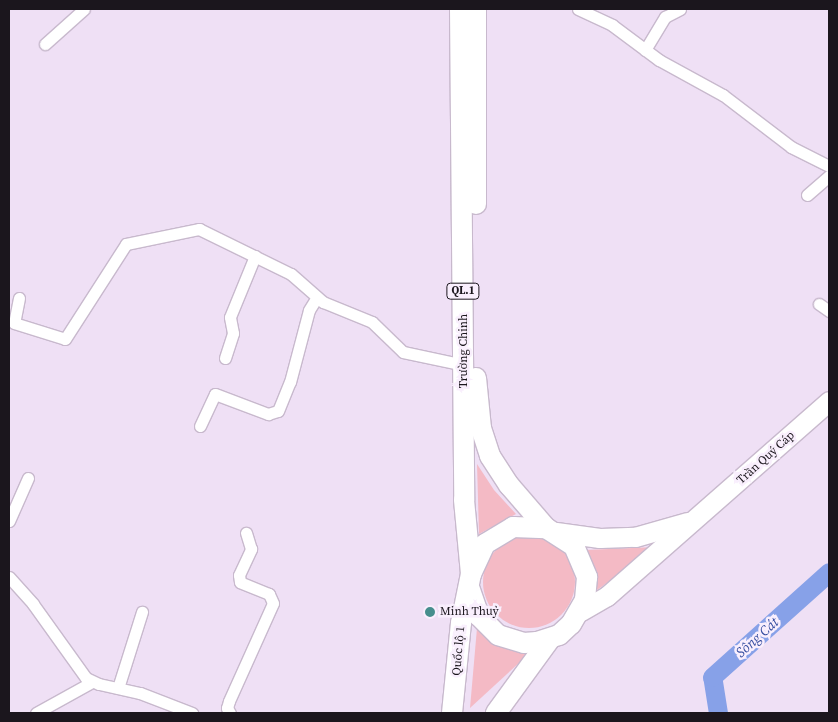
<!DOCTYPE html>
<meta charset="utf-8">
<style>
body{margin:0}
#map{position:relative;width:838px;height:722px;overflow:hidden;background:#efe0f5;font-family:"Source Serif 4",serif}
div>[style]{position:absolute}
.green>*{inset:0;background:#f4bac5}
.round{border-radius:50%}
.river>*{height:19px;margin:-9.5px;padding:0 9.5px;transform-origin:9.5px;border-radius:9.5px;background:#87a1e8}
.roads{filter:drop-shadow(1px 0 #c8b9cd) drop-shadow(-1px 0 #c8b9cd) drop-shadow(0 1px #c8b9cd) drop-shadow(0 -1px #c8b9cd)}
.minor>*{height:11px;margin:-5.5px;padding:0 5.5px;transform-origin:5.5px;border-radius:5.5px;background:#fff}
.primary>*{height:19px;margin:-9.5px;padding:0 9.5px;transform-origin:9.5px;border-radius:9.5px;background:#fff}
.trunk>*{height:20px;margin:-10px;padding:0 10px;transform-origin:10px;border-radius:10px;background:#fff}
.dots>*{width:14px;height:14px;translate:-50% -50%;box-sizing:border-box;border:2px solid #f9effd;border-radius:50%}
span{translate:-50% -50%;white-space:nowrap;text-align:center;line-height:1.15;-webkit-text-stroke:5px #f9effd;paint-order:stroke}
.shield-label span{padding:1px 4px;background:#f9effd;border:1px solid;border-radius:4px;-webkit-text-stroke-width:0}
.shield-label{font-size:11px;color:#1b161d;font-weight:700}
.street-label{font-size:12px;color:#1b161d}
.poi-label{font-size:12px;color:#1b161d}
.left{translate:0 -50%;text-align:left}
.water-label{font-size:14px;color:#334c9f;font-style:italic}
.frame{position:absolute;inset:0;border:10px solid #1b161d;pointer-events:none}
</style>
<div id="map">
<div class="green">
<i style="clip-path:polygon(477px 464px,494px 490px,516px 514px,479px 534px)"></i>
<i class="round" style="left:483px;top:536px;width:92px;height:92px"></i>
<i style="clip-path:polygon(656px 547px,593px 593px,585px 550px)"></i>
<i style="clip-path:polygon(477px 628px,532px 651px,470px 708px)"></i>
</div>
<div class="river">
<i style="left:718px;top:713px;width:36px;rotate:-99deg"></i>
<i style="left:712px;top:677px;width:157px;rotate:-41.9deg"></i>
</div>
<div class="roads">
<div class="minor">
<i style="left:578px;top:9px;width:38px;rotate:25deg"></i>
<i style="left:612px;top:25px;width:59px;rotate:36.7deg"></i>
<i style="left:659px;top:60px;width:73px;rotate:28.7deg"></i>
<i style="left:723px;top:95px;width:86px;rotate:37.4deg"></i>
<i style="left:791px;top:147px;width:42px;rotate:26.6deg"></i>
<i style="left:45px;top:44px;width:52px;rotate:-41.9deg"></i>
<i style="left:645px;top:50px;width:39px;rotate:-59deg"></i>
<i style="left:665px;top:17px;width:17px;rotate:-28deg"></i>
<i style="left:807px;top:195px;width:29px;rotate:-41deg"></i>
<i style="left:19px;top:298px;width:25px;rotate:101deg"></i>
<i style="left:14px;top:323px;width:53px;rotate:17.4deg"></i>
<i style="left:65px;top:339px;width:113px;rotate:-57.3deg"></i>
<i style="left:126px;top:244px;width:75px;rotate:-11.6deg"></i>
<i style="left:199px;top:229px;width:102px;rotate:26.1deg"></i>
<i style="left:291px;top:274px;width:43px;rotate:41.2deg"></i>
<i style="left:323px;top:302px;width:53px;rotate:22.2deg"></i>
<i style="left:372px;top:322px;width:43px;rotate:44.1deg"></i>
<i style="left:403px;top:352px;width:62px;rotate:12deg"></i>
<i style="left:819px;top:304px;width:12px;rotate:35deg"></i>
<i style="left:225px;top:358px;width:26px;rotate:-72deg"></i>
<i style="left:233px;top:333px;width:16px;rotate:-101deg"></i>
<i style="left:230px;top:317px;width:66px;rotate:-67.7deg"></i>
<i style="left:200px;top:426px;width:35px;rotate:-65deg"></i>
<i style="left:215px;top:394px;width:57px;rotate:20.7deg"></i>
<i style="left:268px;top:414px;width:10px;rotate:-17deg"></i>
<i style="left:278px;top:411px;width:31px;rotate:-68deg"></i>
<i style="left:290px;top:382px;width:74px;rotate:-75.2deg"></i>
<i style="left:309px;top:310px;width:15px;rotate:-58deg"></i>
<i style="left:9px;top:521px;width:47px;rotate:-66.2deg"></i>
<i style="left:9px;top:577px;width:36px;rotate:48deg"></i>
<i style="left:33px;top:604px;width:91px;rotate:54.4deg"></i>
<i style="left:86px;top:678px;width:14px;rotate:25deg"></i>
<i style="left:99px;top:684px;width:42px;rotate:12.4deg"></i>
<i style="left:140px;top:693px;width:56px;rotate:21deg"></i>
<i style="left:118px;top:688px;width:80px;rotate:-72.5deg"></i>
<i style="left:36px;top:713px;width:64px;rotate:-29deg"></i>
<i style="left:230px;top:713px;width:6px;rotate:-121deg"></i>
<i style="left:227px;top:708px;width:7px;rotate:-74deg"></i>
<i style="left:229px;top:701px;width:107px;rotate:-65.8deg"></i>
<i style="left:273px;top:603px;width:10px;rotate:-114deg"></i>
<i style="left:269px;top:594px;width:31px;rotate:-158deg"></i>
<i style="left:240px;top:582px;width:7px;rotate:-98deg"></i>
<i style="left:239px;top:575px;width:29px;rotate:-65deg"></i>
<i style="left:251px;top:549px;width:17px;rotate:-107deg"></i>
</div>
<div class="primary">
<i style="left:556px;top:532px;width:44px;rotate:7.8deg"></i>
<i style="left:600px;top:538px;width:35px;rotate:-2deg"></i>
<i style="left:635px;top:537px;width:54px;rotate:-16.1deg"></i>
<i style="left:581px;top:611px;width:30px;rotate:-30deg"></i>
<i style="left:607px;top:596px;width:295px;rotate:-41.3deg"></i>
</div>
<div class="trunk">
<i style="left:460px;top:9px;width:491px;rotate:89.5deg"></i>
<i style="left:464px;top:500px;width:74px;rotate:84.6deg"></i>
<i style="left:476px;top:9px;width:195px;rotate:90deg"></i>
<i style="left:476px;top:378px;width:50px;rotate:84.3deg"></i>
<i style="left:481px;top:428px;width:29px;rotate:72deg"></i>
<i style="left:490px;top:456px;width:35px;rotate:57deg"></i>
<i style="left:509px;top:485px;width:57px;rotate:49.3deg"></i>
<i style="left:452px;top:713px;width:90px;rotate:-84.3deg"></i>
<i style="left:461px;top:623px;width:50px;rotate:-78.5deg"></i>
<i style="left:471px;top:574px;width:33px;rotate:-65deg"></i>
<i style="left:485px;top:544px;width:33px;rotate:-31deg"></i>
<i style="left:513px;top:527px;width:33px;rotate:2deg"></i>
<i style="left:546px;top:528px;width:33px;rotate:33deg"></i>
<i style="left:574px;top:546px;width:34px;rotate:67deg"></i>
<i style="left:587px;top:577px;width:23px;rotate:95deg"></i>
<i style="left:585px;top:600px;width:28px;rotate:120deg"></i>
<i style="left:571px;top:624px;width:16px;rotate:137deg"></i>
<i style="left:559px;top:635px;width:23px;rotate:162deg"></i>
<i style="left:537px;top:642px;width:13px;rotate:176deg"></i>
<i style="left:524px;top:643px;width:27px;rotate:-163deg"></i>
<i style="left:498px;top:635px;width:27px;rotate:-135deg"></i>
<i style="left:479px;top:616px;width:28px;rotate:-109deg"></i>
<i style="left:496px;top:713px;width:92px;rotate:-53.9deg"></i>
</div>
</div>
<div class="dots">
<i style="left:430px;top:612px;background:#468e8d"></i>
</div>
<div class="shield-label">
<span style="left:463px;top:291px">QL.1</span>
</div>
<div class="street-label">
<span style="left:464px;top:351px;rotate:-90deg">Trường Chinh</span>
<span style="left:766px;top:458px;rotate:-42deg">Trần Quý Cáp</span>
<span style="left:459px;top:651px;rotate:-85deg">Quốc lộ 1</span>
</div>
<div class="poi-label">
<span class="left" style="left:440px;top:612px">Minh Thuỷ</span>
</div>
<div class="water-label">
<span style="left:757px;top:637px;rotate:-42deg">Sông Cát</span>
</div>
<div class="frame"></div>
</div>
